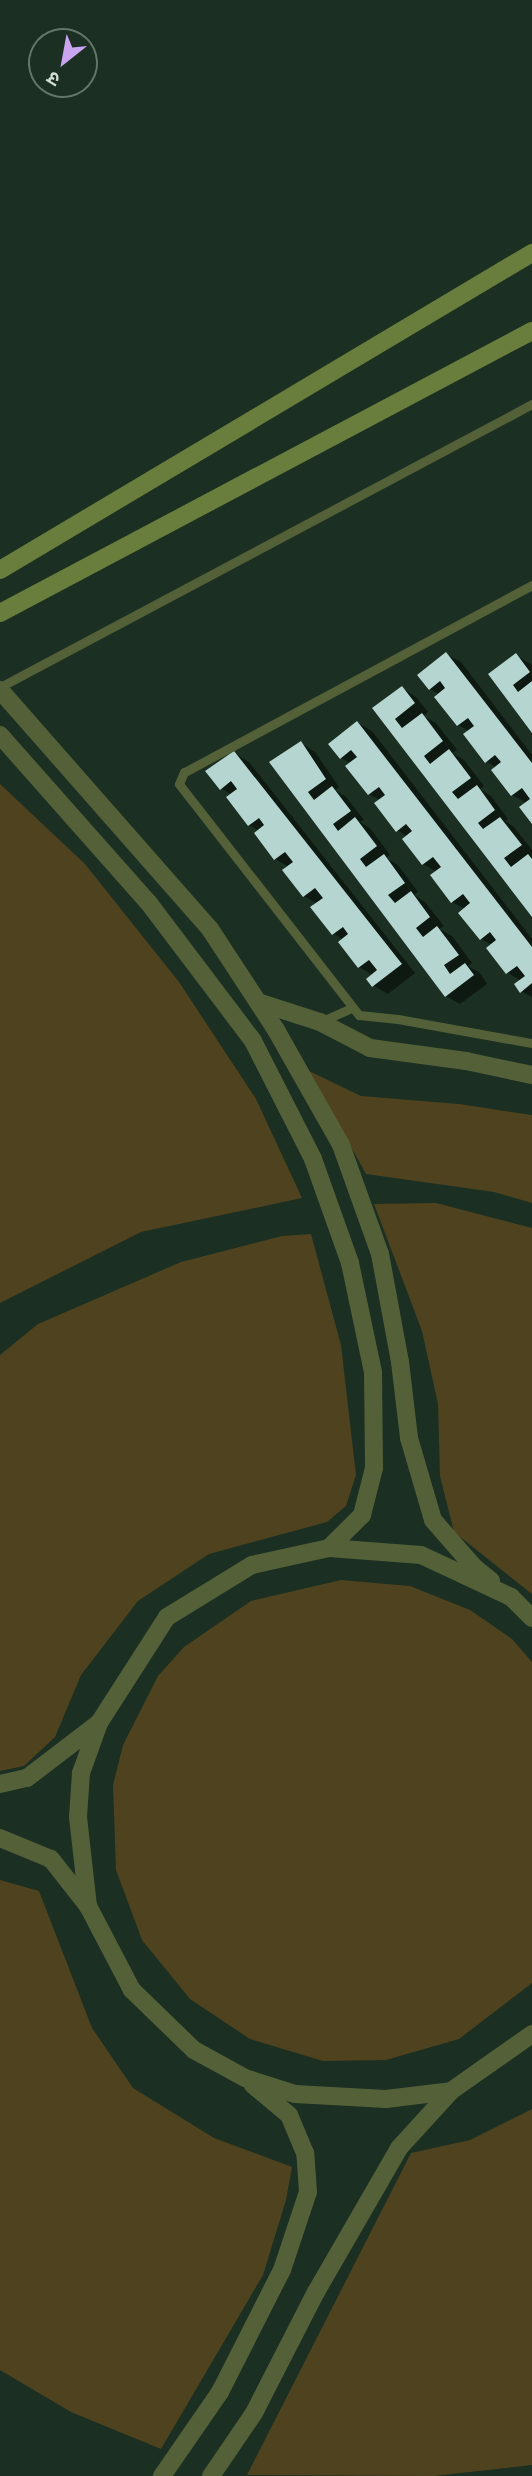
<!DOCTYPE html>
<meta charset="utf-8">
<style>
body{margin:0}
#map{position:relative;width:532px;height:2476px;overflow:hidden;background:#1b2f22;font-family:"Noto Serif","Noto Sans Devanagari",serif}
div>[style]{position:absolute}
.green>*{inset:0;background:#4e431e}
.shadow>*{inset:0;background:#0007}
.building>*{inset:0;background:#b5d5d0}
.service>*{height:9px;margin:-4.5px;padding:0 4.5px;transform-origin:4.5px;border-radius:4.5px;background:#536038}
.minor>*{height:18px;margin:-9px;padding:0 9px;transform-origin:9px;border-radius:9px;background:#536038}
.tertiary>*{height:18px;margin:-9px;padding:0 9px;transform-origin:9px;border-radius:9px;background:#536038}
.secondary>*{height:18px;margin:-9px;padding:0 9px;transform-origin:9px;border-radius:9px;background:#697d3c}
span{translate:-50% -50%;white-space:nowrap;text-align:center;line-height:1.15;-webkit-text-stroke:7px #1b2f22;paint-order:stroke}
.north{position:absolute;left:28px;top:28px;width:70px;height:70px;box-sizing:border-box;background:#1b2f22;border:2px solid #64756a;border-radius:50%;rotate:211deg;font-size:19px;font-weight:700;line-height:28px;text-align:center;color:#d2ded5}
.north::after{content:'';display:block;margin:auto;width:24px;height:32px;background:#c8a5ee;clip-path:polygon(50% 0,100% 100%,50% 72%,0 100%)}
</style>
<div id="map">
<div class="green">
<i style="clip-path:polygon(0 784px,85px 864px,179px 982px,256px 1099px,302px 1198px,141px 1232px,0 1303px)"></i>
<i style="clip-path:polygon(309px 1071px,361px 1096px,459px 1104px,532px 1115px,532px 1203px,494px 1192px,366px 1174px)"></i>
<i style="clip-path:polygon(436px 1203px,532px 1228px,532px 1594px,454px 1532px,440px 1476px,438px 1404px,422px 1331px,374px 1204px)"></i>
<i style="clip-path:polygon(311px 1234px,341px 1345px,356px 1475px,346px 1506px,327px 1522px,209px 1554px,138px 1601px,81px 1675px,55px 1737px,24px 1766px,0 1771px,0 1355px,38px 1324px,181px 1262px,282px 1236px)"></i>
<i style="clip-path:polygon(341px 1580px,410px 1586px,470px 1610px,512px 1639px,532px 1662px,532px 1983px,459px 2039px,386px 2060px,323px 2061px,250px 2039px,190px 1999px,142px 1940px,116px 1870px,113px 1785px,123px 1745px,158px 1676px,184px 1647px,251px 1601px)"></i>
<i style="clip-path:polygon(0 1880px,39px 1891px,92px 2028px,133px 2088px,214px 2138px,292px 2167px,286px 2200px,263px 2275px,161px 2449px,71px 2412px,0 2370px)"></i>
<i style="clip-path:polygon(532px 2109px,532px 2465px,434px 2476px,247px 2475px,411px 2153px,470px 2140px)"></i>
</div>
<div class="shadow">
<i style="clip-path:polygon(446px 654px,461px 662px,532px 755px,532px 821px,527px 803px,512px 795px,497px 768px,486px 761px,469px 731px,458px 725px,440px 695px,430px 689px)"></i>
<i style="clip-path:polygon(516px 655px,532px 665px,532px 730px,490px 675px)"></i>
<i style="clip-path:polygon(402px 688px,416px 697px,428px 712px,423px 716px,436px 723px,457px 750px,452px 753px,464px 760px,484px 786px,480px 789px,491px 796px,508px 819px,505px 821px,514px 827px,532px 850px,532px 914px,375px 709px)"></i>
<i style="clip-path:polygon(358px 723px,372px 731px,532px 939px,532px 997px,521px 991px,521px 981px,507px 972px,492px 945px,481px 939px,465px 909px,452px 902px,437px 872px,423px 864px,408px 837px,397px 830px,380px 800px,369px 794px,351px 763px,341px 758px)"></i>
<i style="clip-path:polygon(301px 743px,315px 752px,339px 787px,335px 790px,346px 797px,364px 820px,360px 822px,370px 828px,390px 855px,386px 858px,398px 865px,418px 892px,414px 895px,425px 902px,444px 926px,439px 929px,452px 936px,472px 963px,468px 966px,480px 973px,487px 984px,460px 1004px,446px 996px,272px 763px)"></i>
<i style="clip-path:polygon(234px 753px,249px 762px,415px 973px,388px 994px,374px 986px,373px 975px,359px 967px,340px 943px,344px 940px,333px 933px,318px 904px,304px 896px,285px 870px,289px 867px,275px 859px,260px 831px,249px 825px,232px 795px,221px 788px)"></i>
</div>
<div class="building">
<i style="clip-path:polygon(446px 652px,532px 763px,532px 824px,519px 807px,530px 799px,522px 788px,511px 796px,491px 770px,501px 762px,495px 755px,485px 763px,463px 734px,474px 726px,468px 718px,457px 726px,434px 697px,445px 688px,440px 681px,429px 690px,417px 675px)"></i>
<i style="clip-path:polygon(516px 653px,530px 672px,513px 685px,518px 692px,532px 681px,532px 733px,488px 674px)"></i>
<i style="clip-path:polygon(402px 686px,415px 703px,395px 719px,402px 728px,422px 713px,443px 741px,424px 756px,430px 764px,449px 749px,471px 778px,452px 792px,458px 799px,477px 785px,495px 810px,478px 823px,483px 829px,500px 817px,522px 845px,504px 858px,511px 867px,528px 854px,532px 859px,532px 917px,372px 708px)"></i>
<i style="clip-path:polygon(357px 721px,532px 947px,532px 983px,520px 993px,514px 984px,525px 976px,517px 966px,506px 974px,486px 948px,496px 940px,490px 932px,480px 940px,458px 913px,470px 903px,463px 894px,451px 903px,430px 875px,441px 867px,433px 857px,422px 865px,402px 839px,412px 831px,406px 824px,396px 832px,374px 803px,385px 795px,379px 787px,368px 795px,345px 766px,357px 757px,351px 750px,340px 759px,328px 744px)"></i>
<i style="clip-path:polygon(301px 741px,326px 779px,308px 792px,314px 800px,332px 786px,351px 811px,333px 824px,338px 831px,355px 817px,377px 846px,360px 859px,366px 867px,384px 854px,405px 883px,388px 895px,395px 903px,411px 891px,430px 917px,416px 928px,423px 937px,437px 926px,459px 955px,444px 965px,450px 974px,465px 963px,474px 975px,445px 997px,269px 762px)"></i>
<i style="clip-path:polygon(234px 751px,402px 964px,372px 987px,366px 979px,377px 970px,369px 960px,358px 968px,338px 942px,348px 934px,343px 927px,332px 935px,310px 907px,323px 898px,315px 888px,303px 897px,282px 870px,293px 862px,285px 852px,274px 860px,254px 833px,264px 825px,259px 818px,248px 826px,226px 797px,237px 789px,231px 781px,220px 790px,205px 771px)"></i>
</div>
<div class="service">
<i style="left:532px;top:585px;width:395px;rotate:151.7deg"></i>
<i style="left:184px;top:772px;width:13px;rotate:113deg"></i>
<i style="left:179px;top:784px;width:293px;rotate:52.1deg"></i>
<i style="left:359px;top:1015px;width:39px;rotate:6deg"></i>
<i style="left:398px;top:1019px;width:136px;rotate:10.2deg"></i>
<i style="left:0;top:687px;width:603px;rotate:-28.01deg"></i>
<i style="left:320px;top:1022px;width:36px;rotate:-24deg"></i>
</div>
<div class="minor">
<i style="left:258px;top:1002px;width:65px;rotate:17.9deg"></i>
<i style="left:320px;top:1022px;width:56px;rotate:27.5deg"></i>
<i style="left:370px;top:1048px;width:97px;rotate:7.7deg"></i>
<i style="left:466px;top:1061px;width:67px;rotate:12deg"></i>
</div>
<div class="tertiary">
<i style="left:0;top:690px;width:318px;rotate:48.7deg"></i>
<i style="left:210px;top:929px;width:121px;rotate:56.8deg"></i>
<i style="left:276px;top:1030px;width:132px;rotate:60.5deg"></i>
<i style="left:341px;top:1145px;width:116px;rotate:70.3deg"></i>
<i style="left:380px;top:1254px;width:110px;rotate:79.5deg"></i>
<i style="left:400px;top:1362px;width:77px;rotate:83.2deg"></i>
<i style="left:409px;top:1438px;width:85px;rotate:73.7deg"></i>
<i style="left:433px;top:1520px;width:62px;rotate:48.9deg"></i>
<i style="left:474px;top:1567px;width:22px;rotate:39deg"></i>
<i style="left:0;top:735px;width:223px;rotate:48.5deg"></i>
<i style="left:148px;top:902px;width:174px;rotate:52.9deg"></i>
<i style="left:253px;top:1041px;width:132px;rotate:63deg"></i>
<i style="left:313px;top:1159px;width:110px;rotate:70.4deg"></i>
<i style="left:350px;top:1263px;width:111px;rotate:78.1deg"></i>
<i style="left:373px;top:1372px;width:96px;rotate:89.4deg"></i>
<i style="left:374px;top:1468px;width:49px;rotate:104.3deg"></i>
<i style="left:362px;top:1515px;width:47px;rotate:135deg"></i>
<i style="left:532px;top:1618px;width:30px;rotate:-135deg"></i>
<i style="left:511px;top:1597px;width:99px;rotate:-155deg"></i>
<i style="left:421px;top:1555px;width:92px;rotate:-175.6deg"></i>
<i style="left:329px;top:1548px;width:79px;rotate:167.6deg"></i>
<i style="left:252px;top:1565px;width:100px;rotate:148.5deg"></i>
<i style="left:167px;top:1617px;width:126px;rotate:122.7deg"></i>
<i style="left:99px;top:1723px;width:53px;rotate:109.8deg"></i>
<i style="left:81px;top:1773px;width:44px;rotate:93.9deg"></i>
<i style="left:78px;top:1817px;width:90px;rotate:83.6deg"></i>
<i style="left:88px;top:1906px;width:95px;rotate:62.4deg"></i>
<i style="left:132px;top:1990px;width:86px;rotate:44.1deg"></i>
<i style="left:194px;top:2050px;width:58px;rotate:28.8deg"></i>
<i style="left:245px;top:2078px;width:52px;rotate:17.7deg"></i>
<i style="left:295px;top:2094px;width:91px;rotate:3.1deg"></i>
<i style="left:386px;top:2099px;width:65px;rotate:-7deg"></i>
<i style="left:451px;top:2091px;width:99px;rotate:-35.1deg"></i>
<i style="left:0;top:1784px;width:28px;rotate:-13deg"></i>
<i style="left:27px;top:1778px;width:91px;rotate:-37.4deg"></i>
<i style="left:0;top:1838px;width:55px;rotate:22.4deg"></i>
<i style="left:51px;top:1859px;width:60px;rotate:51.8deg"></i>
<i style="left:162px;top:2476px;width:102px;rotate:-55.4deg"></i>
<i style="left:220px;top:2392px;width:137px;rotate:-63.1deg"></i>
<i style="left:282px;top:2270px;width:82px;rotate:-71.6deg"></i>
<i style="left:308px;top:2192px;width:39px;rotate:-94deg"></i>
<i style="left:305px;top:2153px;width:41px;rotate:-112.8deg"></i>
<i style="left:289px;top:2115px;width:47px;rotate:-140.2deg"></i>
<i style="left:211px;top:2476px;width:76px;rotate:-55.7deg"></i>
<i style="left:254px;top:2413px;width:136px;rotate:-62.9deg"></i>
<i style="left:316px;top:2292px;width:166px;rotate:-60deg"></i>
<i style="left:399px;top:2148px;width:77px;rotate:-47.6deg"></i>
</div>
<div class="secondary">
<i style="left:0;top:570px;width:619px;rotate:-30.79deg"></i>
<i style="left:0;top:613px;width:602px;rotate:-27.93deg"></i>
</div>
<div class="north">उ</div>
</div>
